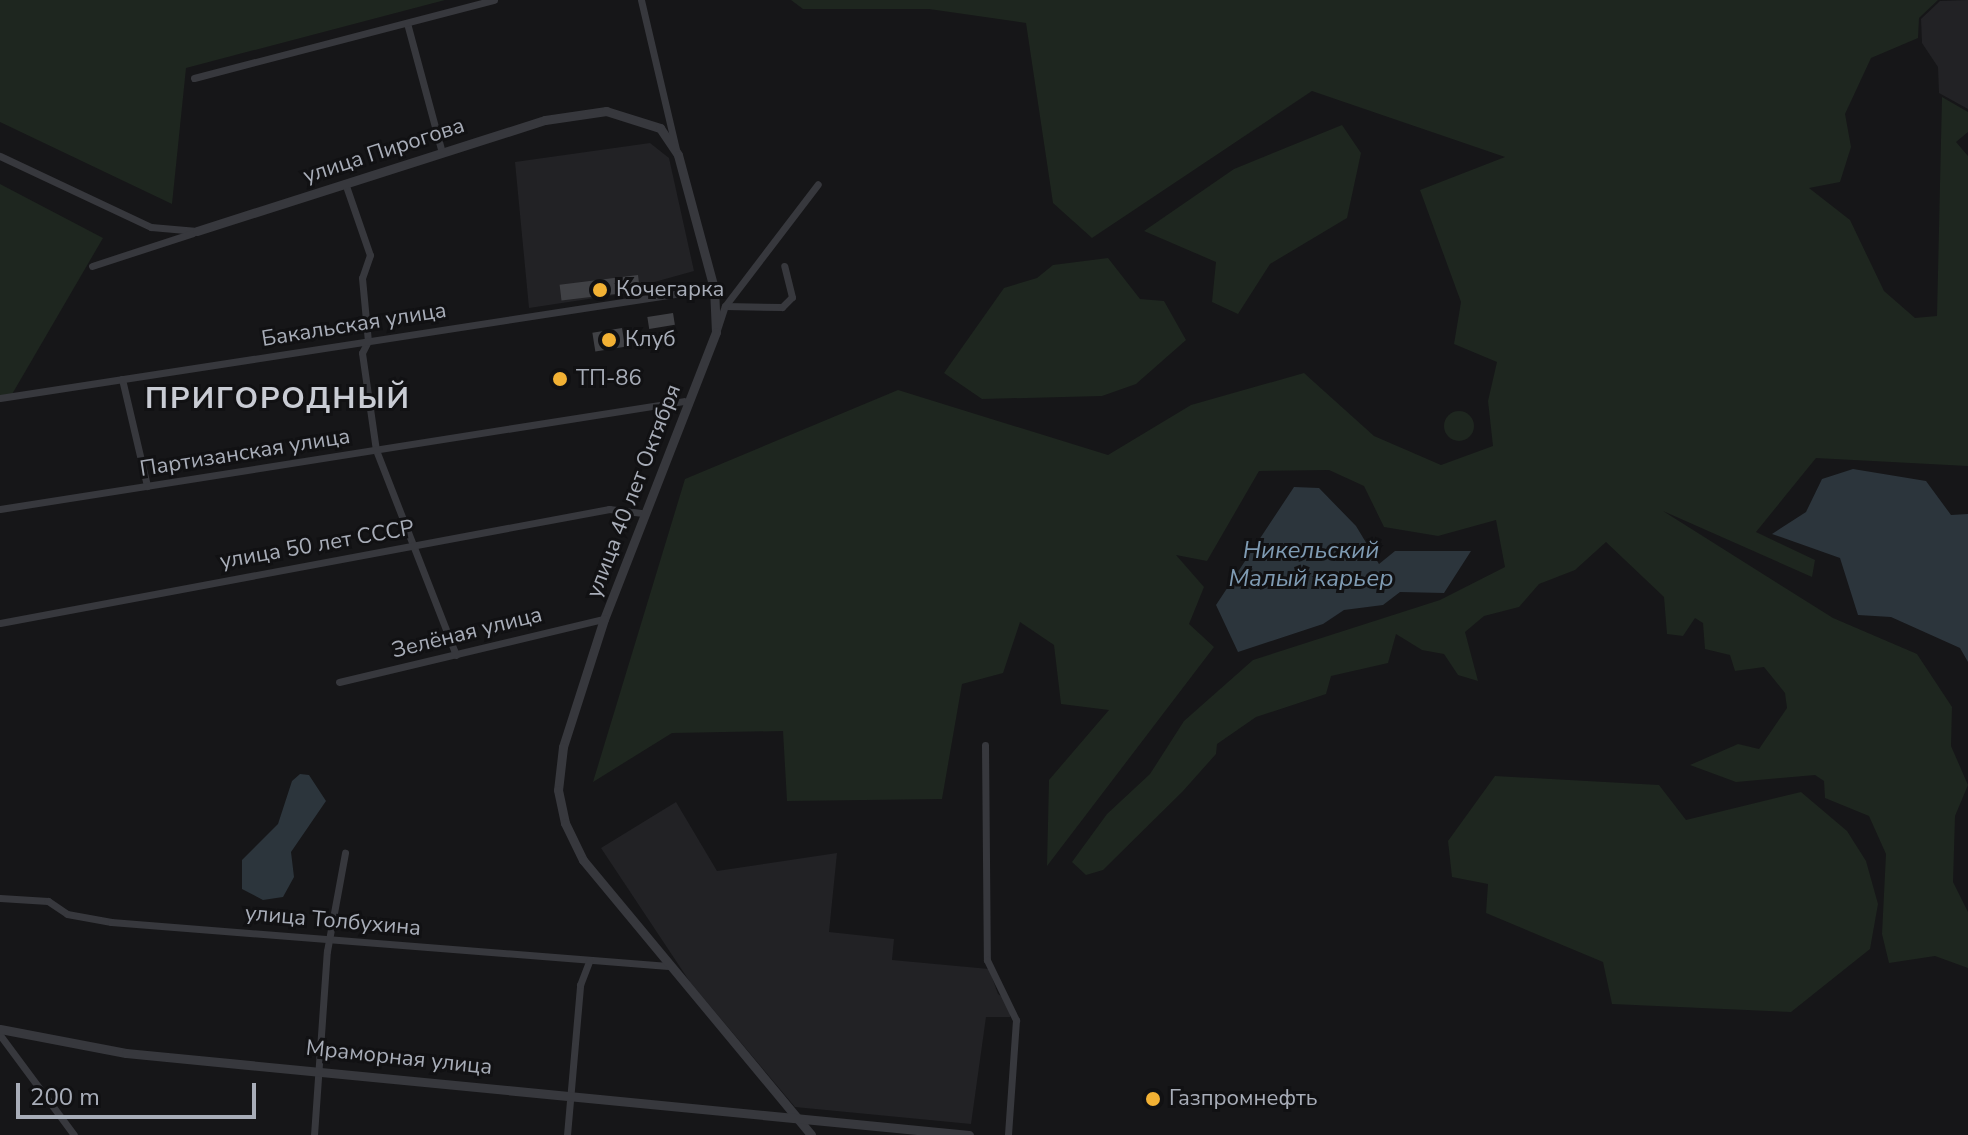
<!DOCTYPE html>
<meta charset="utf-8">
<style>
body{margin:0}
#map{position:relative;width:1968px;height:1135px;overflow:hidden;background:#161618;font-family:"Nunito Sans",sans-serif}
div>[style]{position:absolute}
.built>*{inset:0;background:#222225}
.green>*{inset:0;background:#1e261f}
.round{border-radius:50%}
.water>*{inset:0;background:#2c353c}
.building>*{inset:0;background:#404145;transform-origin:0 0}
.minor>*{height:7px;margin:-3.5px;padding:0 3.5px;transform-origin:3.5px;border-radius:3.5px;background:#37383d}
.tertiary>*{height:9px;margin:-4.5px;padding:0 4.5px;transform-origin:4.5px;border-radius:4.5px;background:#37383d}
.dots>*{width:22px;height:22px;translate:-50% -50%;box-sizing:border-box;border:4px solid #111113;border-radius:50%}
span{translate:-50% -50%;white-space:nowrap;text-align:center;line-height:1.15;-webkit-text-stroke:6px #111113;paint-order:stroke}
.street-label{font-size:22px;color:#a8adb8}
.poi-label{font-size:22px;color:#a8adb8}
.left{translate:0 -50%;text-align:left}
.water-label{font-size:24px;color:#7f9bb3;font-style:italic}
.district-label{font-size:30px;color:#c9ccd4;font-weight:700;letter-spacing:2px}
.scale{position:absolute;left:16px;top:1083px;width:240px;height:36px;box-sizing:border-box;border:4px solid #a8adb8;border-top:0;padding-left:10px;font-size:24px;line-height:28px;white-space:nowrap;color:#a8adb8;-webkit-text-stroke:6px #111113;paint-order:stroke}
</style>
<div id="map">
<div class="built">
<i style="clip-path:polygon(1968px 0,1968px 109px,1939px 93px,1938px 67px,1922px 43px,1921px 19px,1940px 1px)"></i>
<i style="clip-path:polygon(650px 143px,669px 158px,694px 271px,640px 286px,641px 291px,529px 308px,515px 162px)"></i>
<i style="clip-path:polygon(676px 802px,717px 871px,837px 853px,829px 932px,894px 939px,892px 960px,989px 969px,998px 994px,1011px 1003px,1010px 1017px,986px 1017px,971px 1124px,795px 1107px,690px 982px,601px 848px)"></i>
</div>
<div class="green">
<i style="clip-path:polygon(0 0,445px 0,186px 68px,172px 204px,0 122px)"></i>
<i style="clip-path:polygon(791px 0,1938px 0,1919px 18px,1918px 38px,1871px 58px,1845px 114px,1851px 147px,1840px 182px,1809px 188px,1850px 220px,1884px 291px,1915px 318px,1937px 316px,1942px 97px,1968px 112px,1968px 132px,1956px 142px,1968px 156px,1968px 466px,1816px 458px,1756px 532px,1815px 560px,1812px 577px,1663px 511px,1833px 618px,1917px 654px,1952px 707px,1951px 746px,1968px 785px,1955px 816px,1953px 882px,1968px 912px,1968px 968px,1935px 956px,1889px 963px,1882px 934px,1886px 854px,1869px 816px,1825px 798px,1824px 781px,1815px 775px,1736px 782px,1690px 765px,1738px 744px,1759px 749px,1787px 708px,1785px 693px,1764px 667px,1735px 671px,1730px 655px,1705px 649px,1703px 623px,1695px 618px,1683px 636px,1667px 634px,1664px 597px,1606px 542px,1575px 570px,1539px 584px,1519px 607px,1484px 616px,1465px 632px,1478px 681px,1458px 675px,1444px 654px,1422px 650px,1396px 634px,1388px 663px,1331px 676px,1326px 694px,1256px 717px,1217px 744px,1216px 754px,1183px 791px,1103px 870px,1086px 875px,1072px 862px,1107px 814px,1150px 774px,1184px 721px,1253px 660px,1440px 600px,1505px 567px,1496px 520px,1438px 536px,1384px 527px,1364px 486px,1329px 470px,1259px 471px,1207px 561px,1176px 555px,1204px 587px,1189px 624px,1214px 647px,1047px 866px,1049px 780px,1109px 710px,1061px 704px,1054px 645px,1020px 622px,1003px 673px,962px 684px,942px 799px,787px 801px,783px 731px,672px 733px,593px 782px,685px 479px,898px 390px,1108px 455px,1191px 405px,1304px 373px,1374px 436px,1441px 465px,1493px 446px,1488px 401px,1497px 362px,1454px 344px,1461px 302px,1420px 190px,1505px 157px,1312px 91px,1092px 238px,1053px 203px,1026px 23px,929px 9px,803px 9px)"></i>
<i style="clip-path:polygon(1342px 125px,1361px 153px,1347px 218px,1270px 264px,1238px 314px,1212px 302px,1216px 262px,1144px 231px,1234px 169px)"></i>
<i style="clip-path:polygon(0 184px,103px 238px,11px 396px,0 397px)"></i>
<i style="clip-path:polygon(1108px 258px,1140px 299px,1164px 301px,1186px 340px,1136px 384px,1102px 396px,982px 399px,944px 373px,1004px 288px,1037px 278px,1053px 265px)"></i>
<i class="round" style="left:1444px;top:411px;width:30px;height:30px"></i>
<i style="clip-path:polygon(1495px 776px,1659px 785px,1686px 820px,1801px 792px,1847px 831px,1866px 861px,1878px 904px,1870px 949px,1791px 1012px,1612px 1004px,1603px 962px,1486px 913px,1488px 884px,1452px 877px,1448px 841px)"></i>
</div>
<div class="water">
<i style="clip-path:polygon(1853px 469px,1926px 481px,1951px 515px,1968px 514px,1968px 662px,1960px 648px,1891px 617px,1858px 615px,1840px 558px,1772px 534px,1806px 512px,1822px 479px)"></i>
<i style="clip-path:polygon(1294px 487px,1319px 488px,1356px 526px,1379px 564px,1395px 551px,1471px 551px,1444px 593px,1400px 592px,1383px 605px,1344px 610px,1323px 624px,1238px 652px,1216px 605px)"></i>
<i style="clip-path:polygon(300px 774px,309px 775px,326px 801px,291px 852px,294px 877px,283px 897px,263px 900px,242px 889px,242px 860px,278px 824px,292px 781px)"></i>
</div>
<div class="building">
<i style="left:638px;top:275px;width:16px;height:79px;rotate:83deg"></i>
<i style="left:673px;top:313px;width:12px;height:26px;rotate:81deg"></i>
<i style="left:622px;top:328px;width:19px;height:30px;rotate:81deg"></i>
</div>
<div class="minor">
<i style="left:641px;top:0;width:153px;rotate:76.8deg"></i>
<i style="left:407px;top:23px;width:131px;rotate:74.9deg"></i>
<i style="left:194px;top:78px;width:310px;rotate:-14.6deg"></i>
<i style="left:0;top:156px;width:167px;rotate:25.2deg"></i>
<i style="left:151px;top:227px;width:46px;rotate:5deg"></i>
<i style="left:345px;top:183px;width:76px;rotate:70.9deg"></i>
<i style="left:370px;top:255px;width:24px;rotate:109deg"></i>
<i style="left:362px;top:278px;width:63px;rotate:84.6deg"></i>
<i style="left:368px;top:341px;width:13px;rotate:117deg"></i>
<i style="left:362px;top:353px;width:98px;rotate:81.8deg"></i>
<i style="left:376px;top:450px;width:220px;rotate:68.7deg"></i>
<i style="left:92px;top:266px;width:106px;rotate:-18.1deg"></i>
<i style="left:725px;top:306px;width:57px;rotate:1deg"></i>
<i style="left:782px;top:307px;width:14px;rotate:-45deg"></i>
<i style="left:792px;top:297px;width:32px;rotate:-104deg"></i>
<i style="left:717px;top:330px;width:25px;rotate:-72deg"></i>
<i style="left:725px;top:306px;width:153px;rotate:-52.7deg"></i>
<i style="left:122px;top:379px;width:110px;rotate:76.8deg"></i>
<i style="left:0;top:398px;width:722px;rotate:-8.76deg"></i>
<i style="left:0;top:509px;width:692px;rotate:-8.97deg"></i>
<i style="left:0;top:623px;width:620px;rotate:-10.6deg"></i>
<i style="left:609px;top:509px;width:32px;rotate:7deg"></i>
<i style="left:339px;top:682px;width:272px;rotate:-13.4deg"></i>
<i style="left:985px;top:745px;width:215px;rotate:89.5deg"></i>
<i style="left:987px;top:960px;width:67px;rotate:64.2deg"></i>
<i style="left:1016px;top:1020px;width:115px;rotate:94deg"></i>
<i style="left:0;top:898px;width:48px;rotate:3.6deg"></i>
<i style="left:48px;top:901px;width:23px;rotate:34deg"></i>
<i style="left:67px;top:914px;width:45px;rotate:10.3deg"></i>
<i style="left:111px;top:922px;width:559px;rotate:4.52deg"></i>
<i style="left:0;top:1035px;width:124px;rotate:53.5deg"></i>
<i style="left:314px;top:1135px;width:184px;rotate:-86deg"></i>
<i style="left:327px;top:951px;width:100px;rotate:-79.6deg"></i>
<i style="left:567px;top:1135px;width:151px;rotate:-85deg"></i>
<i style="left:580px;top:985px;width:26px;rotate:-69deg"></i>
</div>
<div class="tertiary">
<i style="left:197px;top:231px;width:365px;rotate:-17.7deg"></i>
<i style="left:545px;top:120px;width:62px;rotate:-8.4deg"></i>
<i style="left:606px;top:111px;width:57px;rotate:17.5deg"></i>
<i style="left:660px;top:128px;width:32px;rotate:56deg"></i>
<i style="left:678px;top:155px;width:138px;rotate:74.9deg"></i>
<i style="left:714px;top:288px;width:44px;rotate:87.4deg"></i>
<i style="left:716px;top:332px;width:308px;rotate:111.3deg"></i>
<i style="left:604px;top:619px;width:134px;rotate:107.8deg"></i>
<i style="left:563px;top:747px;width:43px;rotate:96.6deg"></i>
<i style="left:558px;top:790px;width:34px;rotate:78deg"></i>
<i style="left:565px;top:823px;width:41px;rotate:64.1deg"></i>
<i style="left:583px;top:860px;width:357px;rotate:50.3deg"></i>
<i style="left:0;top:1029px;width:128px;rotate:10.8deg"></i>
<i style="left:126px;top:1053px;width:847px;rotate:5.56deg"></i>
</div>
<div class="dots">
<i style="left:600px;top:290px;background:#f2b134"></i>
<i style="left:609px;top:340px;background:#f2b134"></i>
<i style="left:560px;top:379px;background:#f2b134"></i>
<i style="left:1153px;top:1099px;background:#f2b134"></i>
</div>
<div class="street-label">
<span style="left:384px;top:151px;rotate:-18deg">улица Пирогова</span>
<span style="left:354px;top:325px;rotate:-9deg">Бакальская улица</span>
<span style="left:245px;top:453px;rotate:-9deg">Партизанская улица</span>
<span style="left:634px;top:491px;rotate:-69deg">улица 40 лет Октября</span>
<span style="left:317px;top:545px;rotate:-10deg">улица 50 лет СССР</span>
<span style="left:467px;top:633px;rotate:-14deg">Зелёная улица</span>
<span style="left:333px;top:921px;rotate:5deg">улица Толбухина</span>
<span style="left:399px;top:1058px;rotate:6deg">Мраморная улица</span>
</div>
<div class="poi-label">
<span class="left" style="left:616px;top:290px">Кочегарка</span>
<span class="left" style="left:625px;top:340px">Клуб</span>
<span class="left" style="left:576px;top:379px">ТП-86</span>
<span class="left" style="left:1169px;top:1099px">Газпромнефть</span>
</div>
<div class="water-label">
<span style="left:1311px;top:565px">Никельский<br>Малый карьер</span>
</div>
<div class="district-label">
<span style="left:278px;top:399px">ПРИГОРОДНЫЙ</span>
</div>
<div class="scale">200 m</div>
</div>
